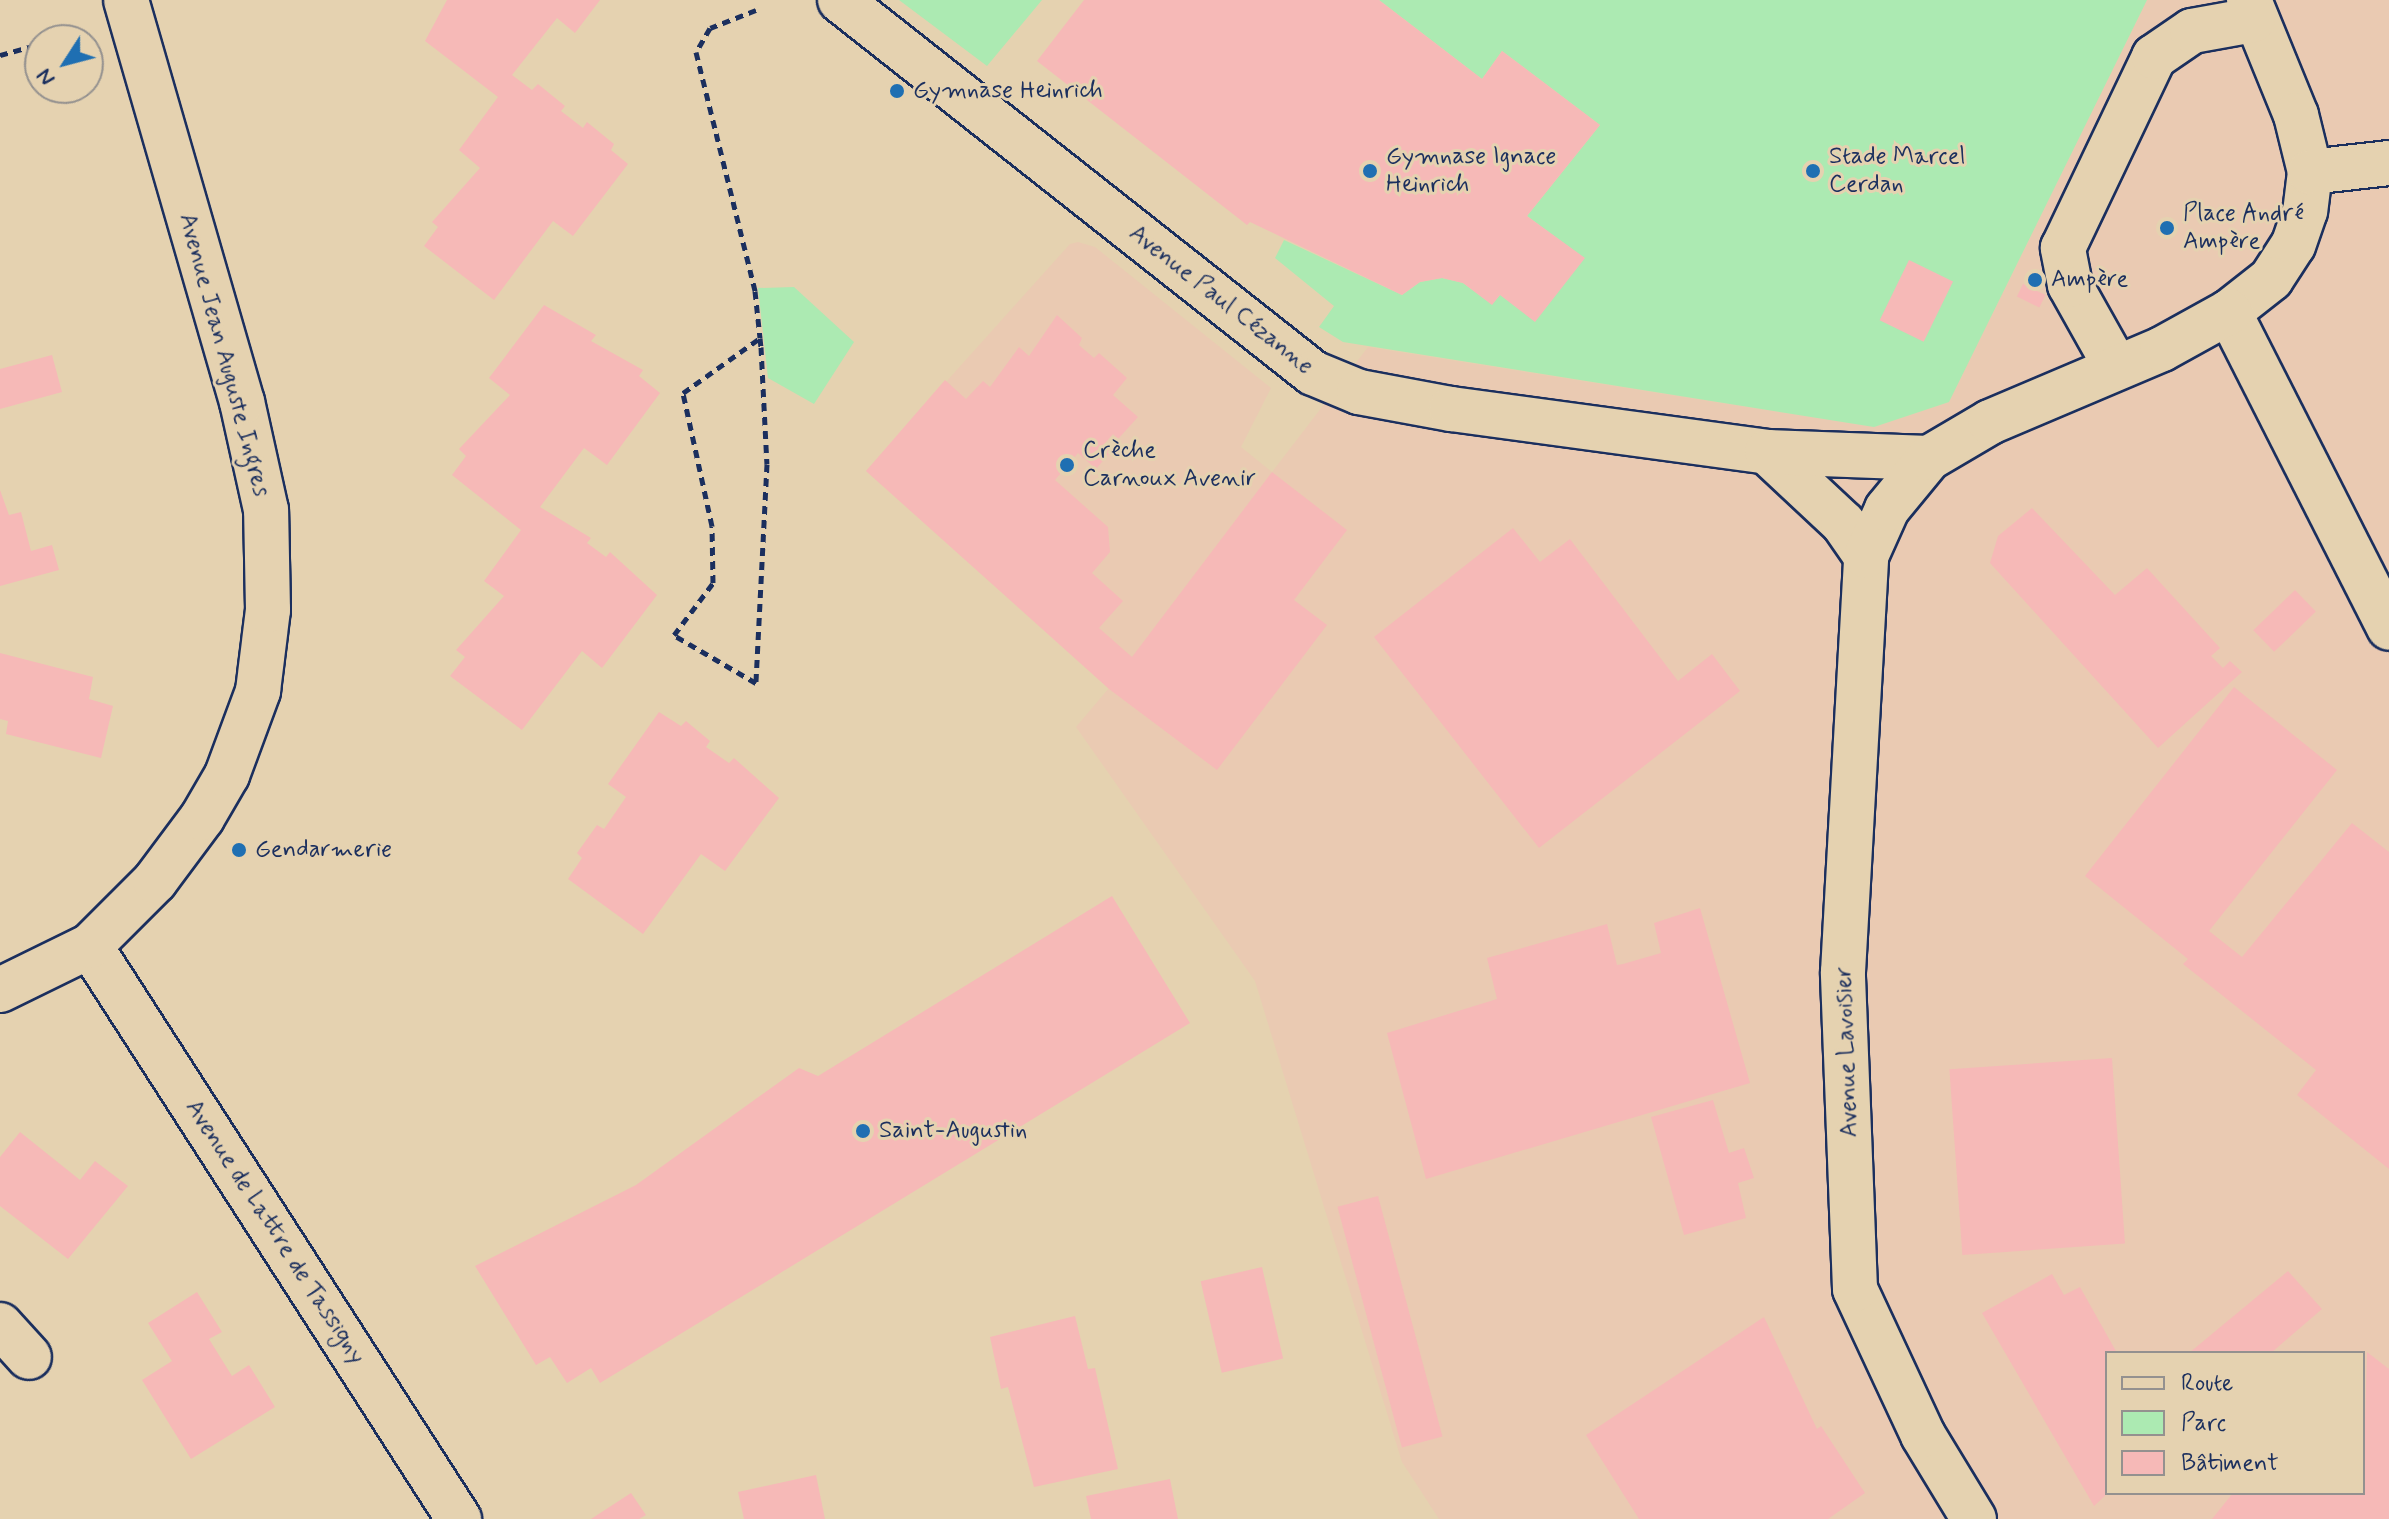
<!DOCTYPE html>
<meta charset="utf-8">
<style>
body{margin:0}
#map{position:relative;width:2389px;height:1519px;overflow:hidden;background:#e5d2b0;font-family:Mynerve,sans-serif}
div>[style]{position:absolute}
.built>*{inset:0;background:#eacab2}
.green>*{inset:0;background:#aceab2}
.building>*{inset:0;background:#f6b9b7;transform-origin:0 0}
.path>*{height:5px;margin-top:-2.5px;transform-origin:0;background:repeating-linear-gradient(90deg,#1b2f5e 0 8px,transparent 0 14px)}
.roads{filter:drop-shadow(2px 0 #1b2f5e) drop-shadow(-2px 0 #1b2f5e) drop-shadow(0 2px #1b2f5e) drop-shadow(0 -2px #1b2f5e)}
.minor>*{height:44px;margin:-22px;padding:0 22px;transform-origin:22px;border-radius:22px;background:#e5d2b0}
.dots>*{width:22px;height:22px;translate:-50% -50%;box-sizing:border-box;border:4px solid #e5d2b0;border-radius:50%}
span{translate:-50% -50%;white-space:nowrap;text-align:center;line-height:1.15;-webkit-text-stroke:6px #e5d2b0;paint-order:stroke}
.poi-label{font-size:24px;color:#1b2f5e}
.left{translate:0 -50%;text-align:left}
.street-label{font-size:24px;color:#1b2f5e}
.legend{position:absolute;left:2105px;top:1351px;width:260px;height:144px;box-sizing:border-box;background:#e5d2b0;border:2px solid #94918f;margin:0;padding:10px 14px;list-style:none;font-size:24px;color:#1b2f5e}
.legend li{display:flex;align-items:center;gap:16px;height:40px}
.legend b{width:40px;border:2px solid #94918f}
.north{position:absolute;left:24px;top:24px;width:80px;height:80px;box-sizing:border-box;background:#e5d2b0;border:2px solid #94918f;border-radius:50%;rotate:234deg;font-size:22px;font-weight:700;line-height:32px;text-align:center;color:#1b2f5e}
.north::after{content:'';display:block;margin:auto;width:28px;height:36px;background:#1f6fb2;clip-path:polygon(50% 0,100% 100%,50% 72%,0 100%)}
</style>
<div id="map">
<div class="built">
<i style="clip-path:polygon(evenodd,2147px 0,2389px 0,2389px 1519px,1439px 1519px,1402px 1462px,1255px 981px,1076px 727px,1109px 688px,866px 471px,1070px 244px,1078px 242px,1095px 247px,1271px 388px,1241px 447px,1272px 472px,1368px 347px,1874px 427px,1949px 402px,2147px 0,2107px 1353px,2363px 1353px,2363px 1493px,2107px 1493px,2107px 1353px)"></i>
</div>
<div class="green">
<i style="clip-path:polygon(899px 0,1042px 0,987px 66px)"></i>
<i style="clip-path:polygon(1379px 0,2147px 0,1949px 402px,1874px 427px,1343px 342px,1319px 327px,1334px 306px,1275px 258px,1284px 240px,1402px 295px,1420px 282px,1442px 278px,1463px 283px,1492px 304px,1500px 295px,1584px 258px,1527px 216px,1600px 125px,1502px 51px,1482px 79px)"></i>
<i style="clip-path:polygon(794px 287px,854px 342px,814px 404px,768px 378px,758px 288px)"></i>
</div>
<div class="building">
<i style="clip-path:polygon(447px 0,600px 0,575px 33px,557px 18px,512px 75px,532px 90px,538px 84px,565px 106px,561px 111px,583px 128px,587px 122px,614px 144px,611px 150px,628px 164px,573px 236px,553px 221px,494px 300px,424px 246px,438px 227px,432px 222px,480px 168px,459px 150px,498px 97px,425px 41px)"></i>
<i style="clip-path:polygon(1084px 0,1379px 0,1482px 79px,1502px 51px,1600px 125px,1527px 216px,1585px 258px,1535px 322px,1500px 295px,1492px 305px,1463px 283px,1442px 278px,1420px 282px,1402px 295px,1250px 222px,1247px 225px,1037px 61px)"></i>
<i style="left:1909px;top:260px;width:49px;height:67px;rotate:26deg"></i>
<i style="left:2023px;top:284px;width:25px;height:14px;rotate:26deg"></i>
<i style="clip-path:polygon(544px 305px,596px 335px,591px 341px,643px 370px,639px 376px,660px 393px,607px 465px,584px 448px,540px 507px,591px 538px,587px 543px,606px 557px,610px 552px,657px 595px,602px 668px,582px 651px,522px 730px,450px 676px,465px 657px,456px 650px,504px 596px,484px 581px,521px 530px,452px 475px,466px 456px,459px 449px,510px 395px,489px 378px)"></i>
<i style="clip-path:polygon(1057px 315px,1082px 338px,1079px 345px,1094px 358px,1099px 353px,1127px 378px,1113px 395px,1138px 417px,1118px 439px,1113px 434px,1105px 443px,1113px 449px,1096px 469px,1078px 453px,1055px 480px,1108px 527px,1110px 552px,1092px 573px,1123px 601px,1099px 628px,1132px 657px,1272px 472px,1347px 530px,1294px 600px,1327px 625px,1217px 770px,1109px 689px,866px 471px,945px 380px,966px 399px,983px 381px,990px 387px,1019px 347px,1029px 356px)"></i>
<i style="clip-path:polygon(52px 355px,62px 392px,0 409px,0 369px)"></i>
<i style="clip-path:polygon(0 490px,9px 515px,21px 512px,31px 551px,52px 545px,59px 570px,0 586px)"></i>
<i style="clip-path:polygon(2032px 508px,2115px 595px,2147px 568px,2220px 648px,2211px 656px,2223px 668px,2230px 661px,2242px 672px,2158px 748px,1990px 563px,1998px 536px)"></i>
<i style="clip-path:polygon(1513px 528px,1540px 562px,1570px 539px,1678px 681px,1712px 654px,1740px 691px,1539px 848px,1374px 637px)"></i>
<i style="left:2295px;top:590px;width:30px;height:58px;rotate:46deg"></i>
<i style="clip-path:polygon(0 653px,93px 677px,89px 699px,113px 706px,101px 758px,6px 734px,8px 721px,0 719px)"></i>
<i style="clip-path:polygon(2234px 687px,2337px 770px,2209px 931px,2242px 957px,2352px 823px,2389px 852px,2389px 1169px,2297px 1095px,2316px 1070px,2183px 964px,2188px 959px,2085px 876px)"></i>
<i style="clip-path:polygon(659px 712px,681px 726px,686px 721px,710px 741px,706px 747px,729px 763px,734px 758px,779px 798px,725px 871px,701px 854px,643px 934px,568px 879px,582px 858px,577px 853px,597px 825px,604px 829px,626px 797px,608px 784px)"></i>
<i style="clip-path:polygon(1112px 896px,1190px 1023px,600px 1383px,591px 1368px,567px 1383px,550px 1357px,536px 1365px,475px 1266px,636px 1185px,799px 1068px,818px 1076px)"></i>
<i style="clip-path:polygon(1700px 908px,1750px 1083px,1426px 1179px,1387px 1033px,1497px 999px,1487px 958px,1607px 924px,1617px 965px,1623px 964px,1661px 953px,1654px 923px)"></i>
<i style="left:2112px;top:1058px;width:186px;height:163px;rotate:86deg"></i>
<i style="clip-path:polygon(1713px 1100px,1729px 1153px,1744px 1148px,1754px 1178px,1738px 1183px,1746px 1218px,1684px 1235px,1651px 1117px)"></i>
<i style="clip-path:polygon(20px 1132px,80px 1180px,95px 1161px,128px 1186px,68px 1259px,0 1206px,0 1157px)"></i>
<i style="left:1378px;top:1196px;width:249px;height:42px;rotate:75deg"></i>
<i style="left:1262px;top:1267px;width:94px;height:63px;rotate:77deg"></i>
<i style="clip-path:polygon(2288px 1271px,2322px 1309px,2271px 1353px,2189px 1353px)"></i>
<i style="clip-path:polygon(2052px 1274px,2064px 1295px,2080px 1287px,2117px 1353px,2107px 1353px,2107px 1494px,2094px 1506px,1982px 1313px)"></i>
<i style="clip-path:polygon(197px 1292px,222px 1332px,209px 1339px,232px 1376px,249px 1365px,275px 1407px,191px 1459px,142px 1380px,172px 1361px,148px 1323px)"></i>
<i style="clip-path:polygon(1075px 1316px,1088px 1369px,1095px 1368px,1118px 1469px,1034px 1487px,1008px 1387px,1001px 1389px,990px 1337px)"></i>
<i style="clip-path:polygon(1764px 1317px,1817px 1429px,1821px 1426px,1865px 1493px,1828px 1519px,1639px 1519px,1586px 1435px)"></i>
<i style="clip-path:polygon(2367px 1352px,2389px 1369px,2389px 1519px,2212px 1519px,2233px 1493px,2363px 1493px)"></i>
<i style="clip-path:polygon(816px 1475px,825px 1519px,744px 1519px,738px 1492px)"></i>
<i style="clip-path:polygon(1170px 1479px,1178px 1519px,1091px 1519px,1086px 1496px)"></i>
<i style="clip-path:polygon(631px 1493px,646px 1515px,639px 1519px,591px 1519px)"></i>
</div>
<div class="path">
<i style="left:756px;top:10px;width:49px;rotate:158.6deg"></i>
<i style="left:710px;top:28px;width:28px;rotate:120deg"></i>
<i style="left:696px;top:52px;width:246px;rotate:76.1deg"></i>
<i style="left:755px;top:291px;width:47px;rotate:83.9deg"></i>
<i style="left:760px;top:338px;width:9px;rotate:84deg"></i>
<i style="left:761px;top:347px;width:117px;rotate:87.1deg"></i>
<i style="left:767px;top:464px;width:219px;rotate:92.9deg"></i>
<i style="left:756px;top:683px;width:95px;rotate:-149.7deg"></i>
<i style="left:674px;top:635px;width:65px;rotate:-53.1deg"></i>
<i style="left:713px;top:583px;width:57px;rotate:-91deg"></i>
<i style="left:712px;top:526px;width:136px;rotate:-102.3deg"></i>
<i style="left:683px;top:393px;width:95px;rotate:-35.5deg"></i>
<i style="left:54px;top:40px;width:31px;rotate:-15deg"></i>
<i style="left:0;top:55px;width:41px;rotate:-15.4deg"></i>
</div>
<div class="roads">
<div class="minor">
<i style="left:840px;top:0;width:602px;rotate:38.26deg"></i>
<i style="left:1313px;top:373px;width:50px;rotate:22.4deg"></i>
<i style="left:1359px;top:392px;width:94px;rotate:10.5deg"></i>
<i style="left:1451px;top:409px;width:319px;rotate:7.7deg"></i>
<i style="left:1767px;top:452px;width:104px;rotate:43.1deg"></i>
<i style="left:1843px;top:523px;width:40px;rotate:55.1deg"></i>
<i style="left:2249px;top:0;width:124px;rotate:67.8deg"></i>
<i style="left:2296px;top:115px;width:59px;rotate:76.2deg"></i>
<i style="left:2310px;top:172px;width:39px;rotate:97deg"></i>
<i style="left:2305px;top:211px;width:36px;rotate:109deg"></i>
<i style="left:2293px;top:245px;width:40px;rotate:122.9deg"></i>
<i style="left:2271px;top:279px;width:53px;rotate:141.8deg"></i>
<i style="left:2229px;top:312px;width:354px;rotate:63.1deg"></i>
<i style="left:2310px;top:172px;width:80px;rotate:-6.5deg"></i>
<i style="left:2116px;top:367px;width:94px;rotate:-119.3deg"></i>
<i style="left:2070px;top:285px;width:38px;rotate:-101deg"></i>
<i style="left:2063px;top:248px;width:212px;rotate:-64.5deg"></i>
<i style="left:2154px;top:57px;width:46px;rotate:-34.4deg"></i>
<i style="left:2192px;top:31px;width:62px;rotate:-10.2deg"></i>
<i style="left:1767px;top:452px;width:162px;rotate:2.1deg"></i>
<i style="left:90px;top:946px;width:682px;rotate:57.22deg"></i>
<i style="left:0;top:990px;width:100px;rotate:-26.1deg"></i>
<i style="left:90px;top:946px;width:92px;rotate:-45deg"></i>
<i style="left:155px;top:881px;width:79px;rotate:-53.3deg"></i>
<i style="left:202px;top:818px;width:50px;rotate:-59.8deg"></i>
<i style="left:227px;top:775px;width:90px;rotate:-69.7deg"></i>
<i style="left:258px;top:691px;width:82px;rotate:-83deg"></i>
<i style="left:268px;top:610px;width:100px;rotate:-91.1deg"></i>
<i style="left:266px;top:510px;width:111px;rotate:-102.5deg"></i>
<i style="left:242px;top:402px;width:418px;rotate:-106.1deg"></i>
<i style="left:0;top:1325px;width:43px;rotate:47.8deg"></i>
<i style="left:1974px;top:1519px;width:98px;rotate:-121.3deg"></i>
<i style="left:1923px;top:1435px;width:161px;rotate:-115deg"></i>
<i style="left:1855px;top:1289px;width:317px;rotate:-92.2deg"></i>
<i style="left:1843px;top:972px;width:417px;rotate:-86.8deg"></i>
<i style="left:1866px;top:556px;width:51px;rotate:-65.9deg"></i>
<i style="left:1887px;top:509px;width:66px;rotate:-50.5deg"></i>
<i style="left:1929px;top:458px;width:71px;rotate:-30.5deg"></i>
<i style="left:1990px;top:422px;width:187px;rotate:-23deg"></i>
<i style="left:2162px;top:349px;width:77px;rotate:-28.9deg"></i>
</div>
</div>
<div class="dots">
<i style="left:897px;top:91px;background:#1f6fb2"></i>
<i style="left:1370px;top:171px;background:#1f6fb2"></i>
<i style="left:1813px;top:171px;background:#1f6fb2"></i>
<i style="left:2167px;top:228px;background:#1f6fb2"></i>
<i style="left:2035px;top:280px;background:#1f6fb2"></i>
<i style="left:1067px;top:465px;background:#1f6fb2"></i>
<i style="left:239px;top:850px;background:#1f6fb2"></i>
<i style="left:863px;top:1131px;background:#1f6fb2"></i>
</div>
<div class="poi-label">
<span class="left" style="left:913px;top:91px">Gymnase Heinrich</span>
<span class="left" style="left:1386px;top:171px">Gymnase Ignace<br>Heinrich</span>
<span class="left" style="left:1829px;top:171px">Stade Marcel<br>Cerdan</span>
<span class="left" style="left:2183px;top:228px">Place André<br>Ampère</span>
<span class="left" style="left:2051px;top:280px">Ampère</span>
<span class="left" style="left:1083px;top:465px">Crèche<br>Carnoux Avenir</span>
<span class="left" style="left:255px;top:850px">Gendarmerie</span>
<span class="left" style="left:879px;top:1131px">Saint-Augustin</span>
</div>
<div class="street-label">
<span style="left:1221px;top:300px;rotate:38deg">Avenue Paul Cézanne</span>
<span style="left:224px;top:355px;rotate:75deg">Avenue Jean Auguste Ingres</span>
<span style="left:1847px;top:1052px;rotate:-92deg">Avenue Lavoisier</span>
<span style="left:275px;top:1232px;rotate:57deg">Avenue de Lattre de Tassigny</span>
</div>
<ul class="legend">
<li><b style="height:10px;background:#e5d2b0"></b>Route</li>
<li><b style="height:22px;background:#aceab2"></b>Parc</li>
<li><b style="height:22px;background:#f6b9b7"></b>Bâtiment</li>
</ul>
<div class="north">N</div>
</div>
